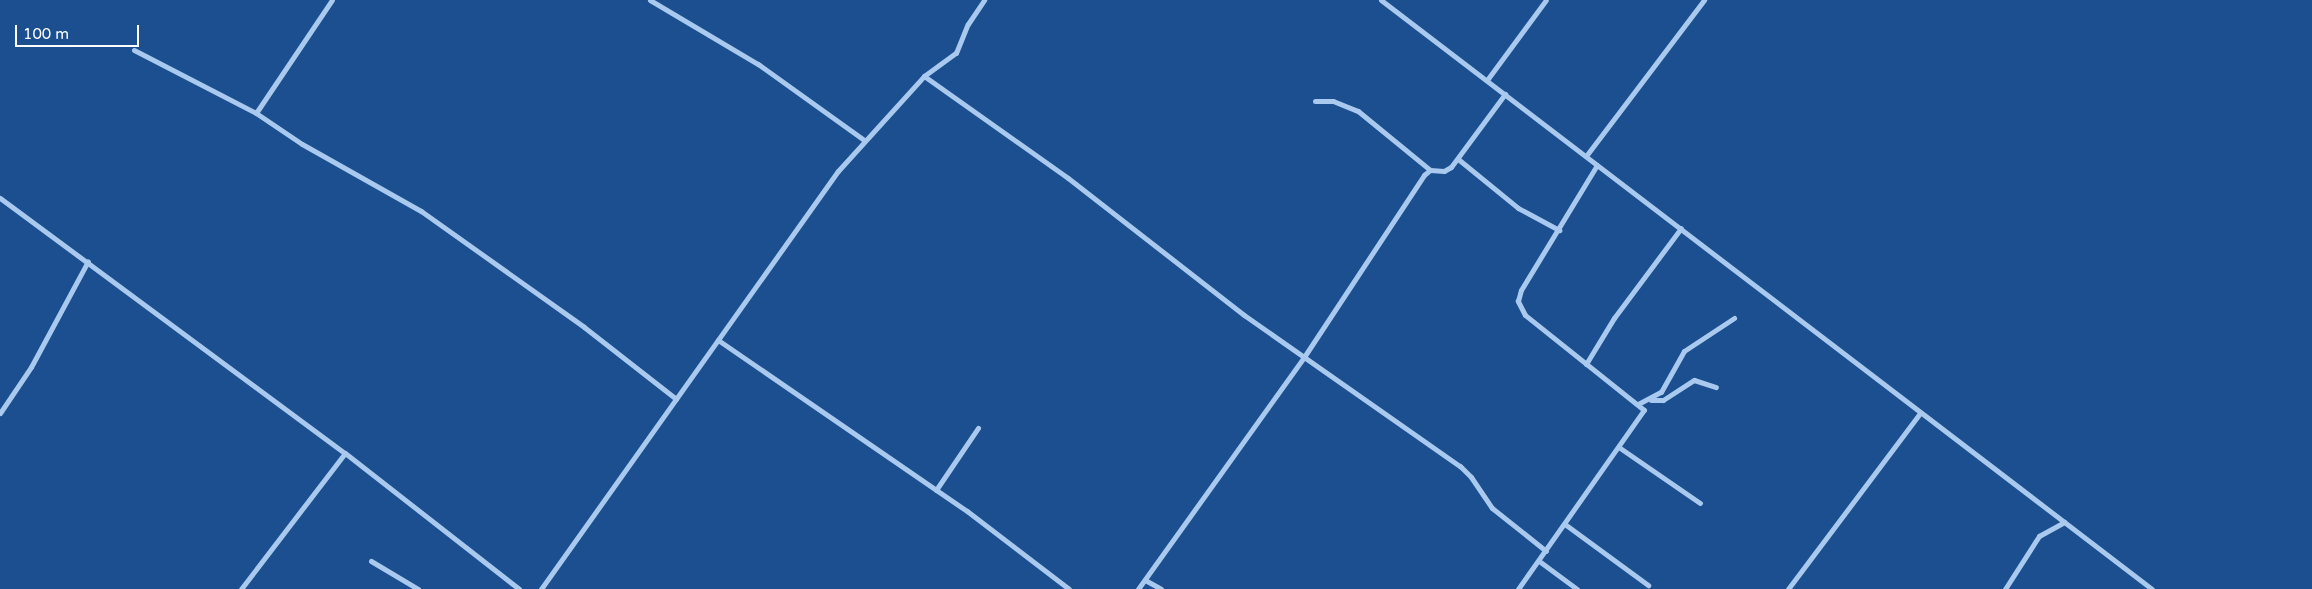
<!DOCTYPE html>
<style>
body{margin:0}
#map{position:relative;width:2312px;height:589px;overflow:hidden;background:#1b4f8f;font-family:"Varela Round",sans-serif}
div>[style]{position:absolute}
.street>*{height:5px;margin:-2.5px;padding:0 2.5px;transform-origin:2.5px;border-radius:2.5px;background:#a9c9ee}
span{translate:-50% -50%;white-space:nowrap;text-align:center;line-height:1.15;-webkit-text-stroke:4.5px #1b4f8f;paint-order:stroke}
.scale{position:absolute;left:15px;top:25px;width:124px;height:22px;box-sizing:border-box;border:2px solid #fff;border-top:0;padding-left:6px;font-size:15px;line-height:18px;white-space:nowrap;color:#fff;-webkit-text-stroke:4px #1b4f8f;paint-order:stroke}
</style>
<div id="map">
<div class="street">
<i style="left:650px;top:0;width:126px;rotate:30.7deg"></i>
<i style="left:758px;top:64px;width:130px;rotate:35.6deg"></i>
<i style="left:1381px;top:0;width:970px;rotate:37.38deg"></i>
<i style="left:134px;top:50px;width:137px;rotate:27.3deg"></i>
<i style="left:256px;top:113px;width:55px;rotate:34deg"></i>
<i style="left:302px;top:144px;width:137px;rotate:29.4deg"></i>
<i style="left:421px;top:211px;width:200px;rotate:35.4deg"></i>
<i style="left:584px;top:327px;width:117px;rotate:38deg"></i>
<i style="left:924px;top:76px;width:176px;rotate:35.3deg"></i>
<i style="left:1068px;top:178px;width:223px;rotate:37.9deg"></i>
<i style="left:1244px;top:315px;width:264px;rotate:35deg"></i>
<i style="left:1460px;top:466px;width:16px;rotate:45deg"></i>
<i style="left:1471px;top:477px;width:37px;rotate:56deg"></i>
<i style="left:1492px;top:508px;width:69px;rotate:38.5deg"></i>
<i style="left:1487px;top:80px;width:99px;rotate:-53.6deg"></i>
<i style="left:1315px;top:101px;width:18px"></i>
<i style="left:1333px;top:101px;width:27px;rotate:22deg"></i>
<i style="left:1358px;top:111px;width:93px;rotate:39.3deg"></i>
<i style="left:256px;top:113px;width:136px;rotate:-56.1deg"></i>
<i style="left:1586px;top:156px;width:196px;rotate:-52.9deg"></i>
<i style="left:1458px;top:159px;width:77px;rotate:39.2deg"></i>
<i style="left:1518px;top:208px;width:47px;rotate:28.2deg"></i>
<i style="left:0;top:198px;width:429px;rotate:36.5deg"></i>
<i style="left:345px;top:453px;width:221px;rotate:38deg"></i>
<i style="left:718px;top:340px;width:302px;rotate:34.5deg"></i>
<i style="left:967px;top:511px;width:128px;rotate:37.4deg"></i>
<i style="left:1586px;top:364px;width:54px;rotate:-58.7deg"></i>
<i style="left:1614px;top:318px;width:112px;rotate:-53.3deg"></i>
<i style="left:1651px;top:400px;width:12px"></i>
<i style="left:1663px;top:400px;width:37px;rotate:-33deg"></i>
<i style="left:1694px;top:380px;width:23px;rotate:18deg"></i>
<i style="left:1638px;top:404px;width:26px;rotate:-28deg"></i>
<i style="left:1661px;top:392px;width:47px;rotate:-60.7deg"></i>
<i style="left:1684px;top:351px;width:60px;rotate:-33.4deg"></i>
<i style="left:0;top:413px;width:55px;rotate:-56deg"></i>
<i style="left:31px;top:367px;width:120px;rotate:-61.7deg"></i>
<i style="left:1620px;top:448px;width:97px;rotate:34.5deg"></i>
<i style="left:936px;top:490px;width:75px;rotate:-55.9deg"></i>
<i style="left:1566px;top:525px;width:102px;rotate:36.2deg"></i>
<i style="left:371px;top:561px;width:55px;rotate:30.8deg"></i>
<i style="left:1539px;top:561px;width:47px;rotate:36.4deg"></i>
<i style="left:1145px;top:580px;width:18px;rotate:29deg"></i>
<i style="left:241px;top:589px;width:171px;rotate:-52.6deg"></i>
<i style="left:541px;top:589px;width:513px;rotate:-54.61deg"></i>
<i style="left:838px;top:171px;width:128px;rotate:-47.8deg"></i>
<i style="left:924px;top:76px;width:39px;rotate:-36deg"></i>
<i style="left:956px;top:53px;width:31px;rotate:-68deg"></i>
<i style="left:968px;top:24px;width:29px;rotate:-56deg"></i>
<i style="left:1138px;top:589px;width:285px;rotate:-54.4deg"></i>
<i style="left:1304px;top:357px;width:218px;rotate:-56.6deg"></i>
<i style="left:1424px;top:175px;width:8px;rotate:-40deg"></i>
<i style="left:1430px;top:170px;width:14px;rotate:4deg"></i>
<i style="left:1444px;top:171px;width:8px;rotate:-30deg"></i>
<i style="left:1451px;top:167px;width:91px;rotate:-53.5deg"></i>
<i style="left:1518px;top:589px;width:219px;rotate:-54.9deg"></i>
<i style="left:1644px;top:410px;width:152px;rotate:-141.4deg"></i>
<i style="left:1525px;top:315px;width:16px;rotate:-117deg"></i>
<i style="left:1518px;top:301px;width:11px;rotate:-75deg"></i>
<i style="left:1521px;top:290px;width:146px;rotate:-58.7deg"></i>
<i style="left:1788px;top:589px;width:220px;rotate:-53.1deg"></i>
<i style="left:2005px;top:589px;width:63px;rotate:-57.3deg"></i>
<i style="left:2039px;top:536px;width:29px;rotate:-29deg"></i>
</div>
<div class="scale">100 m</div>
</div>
